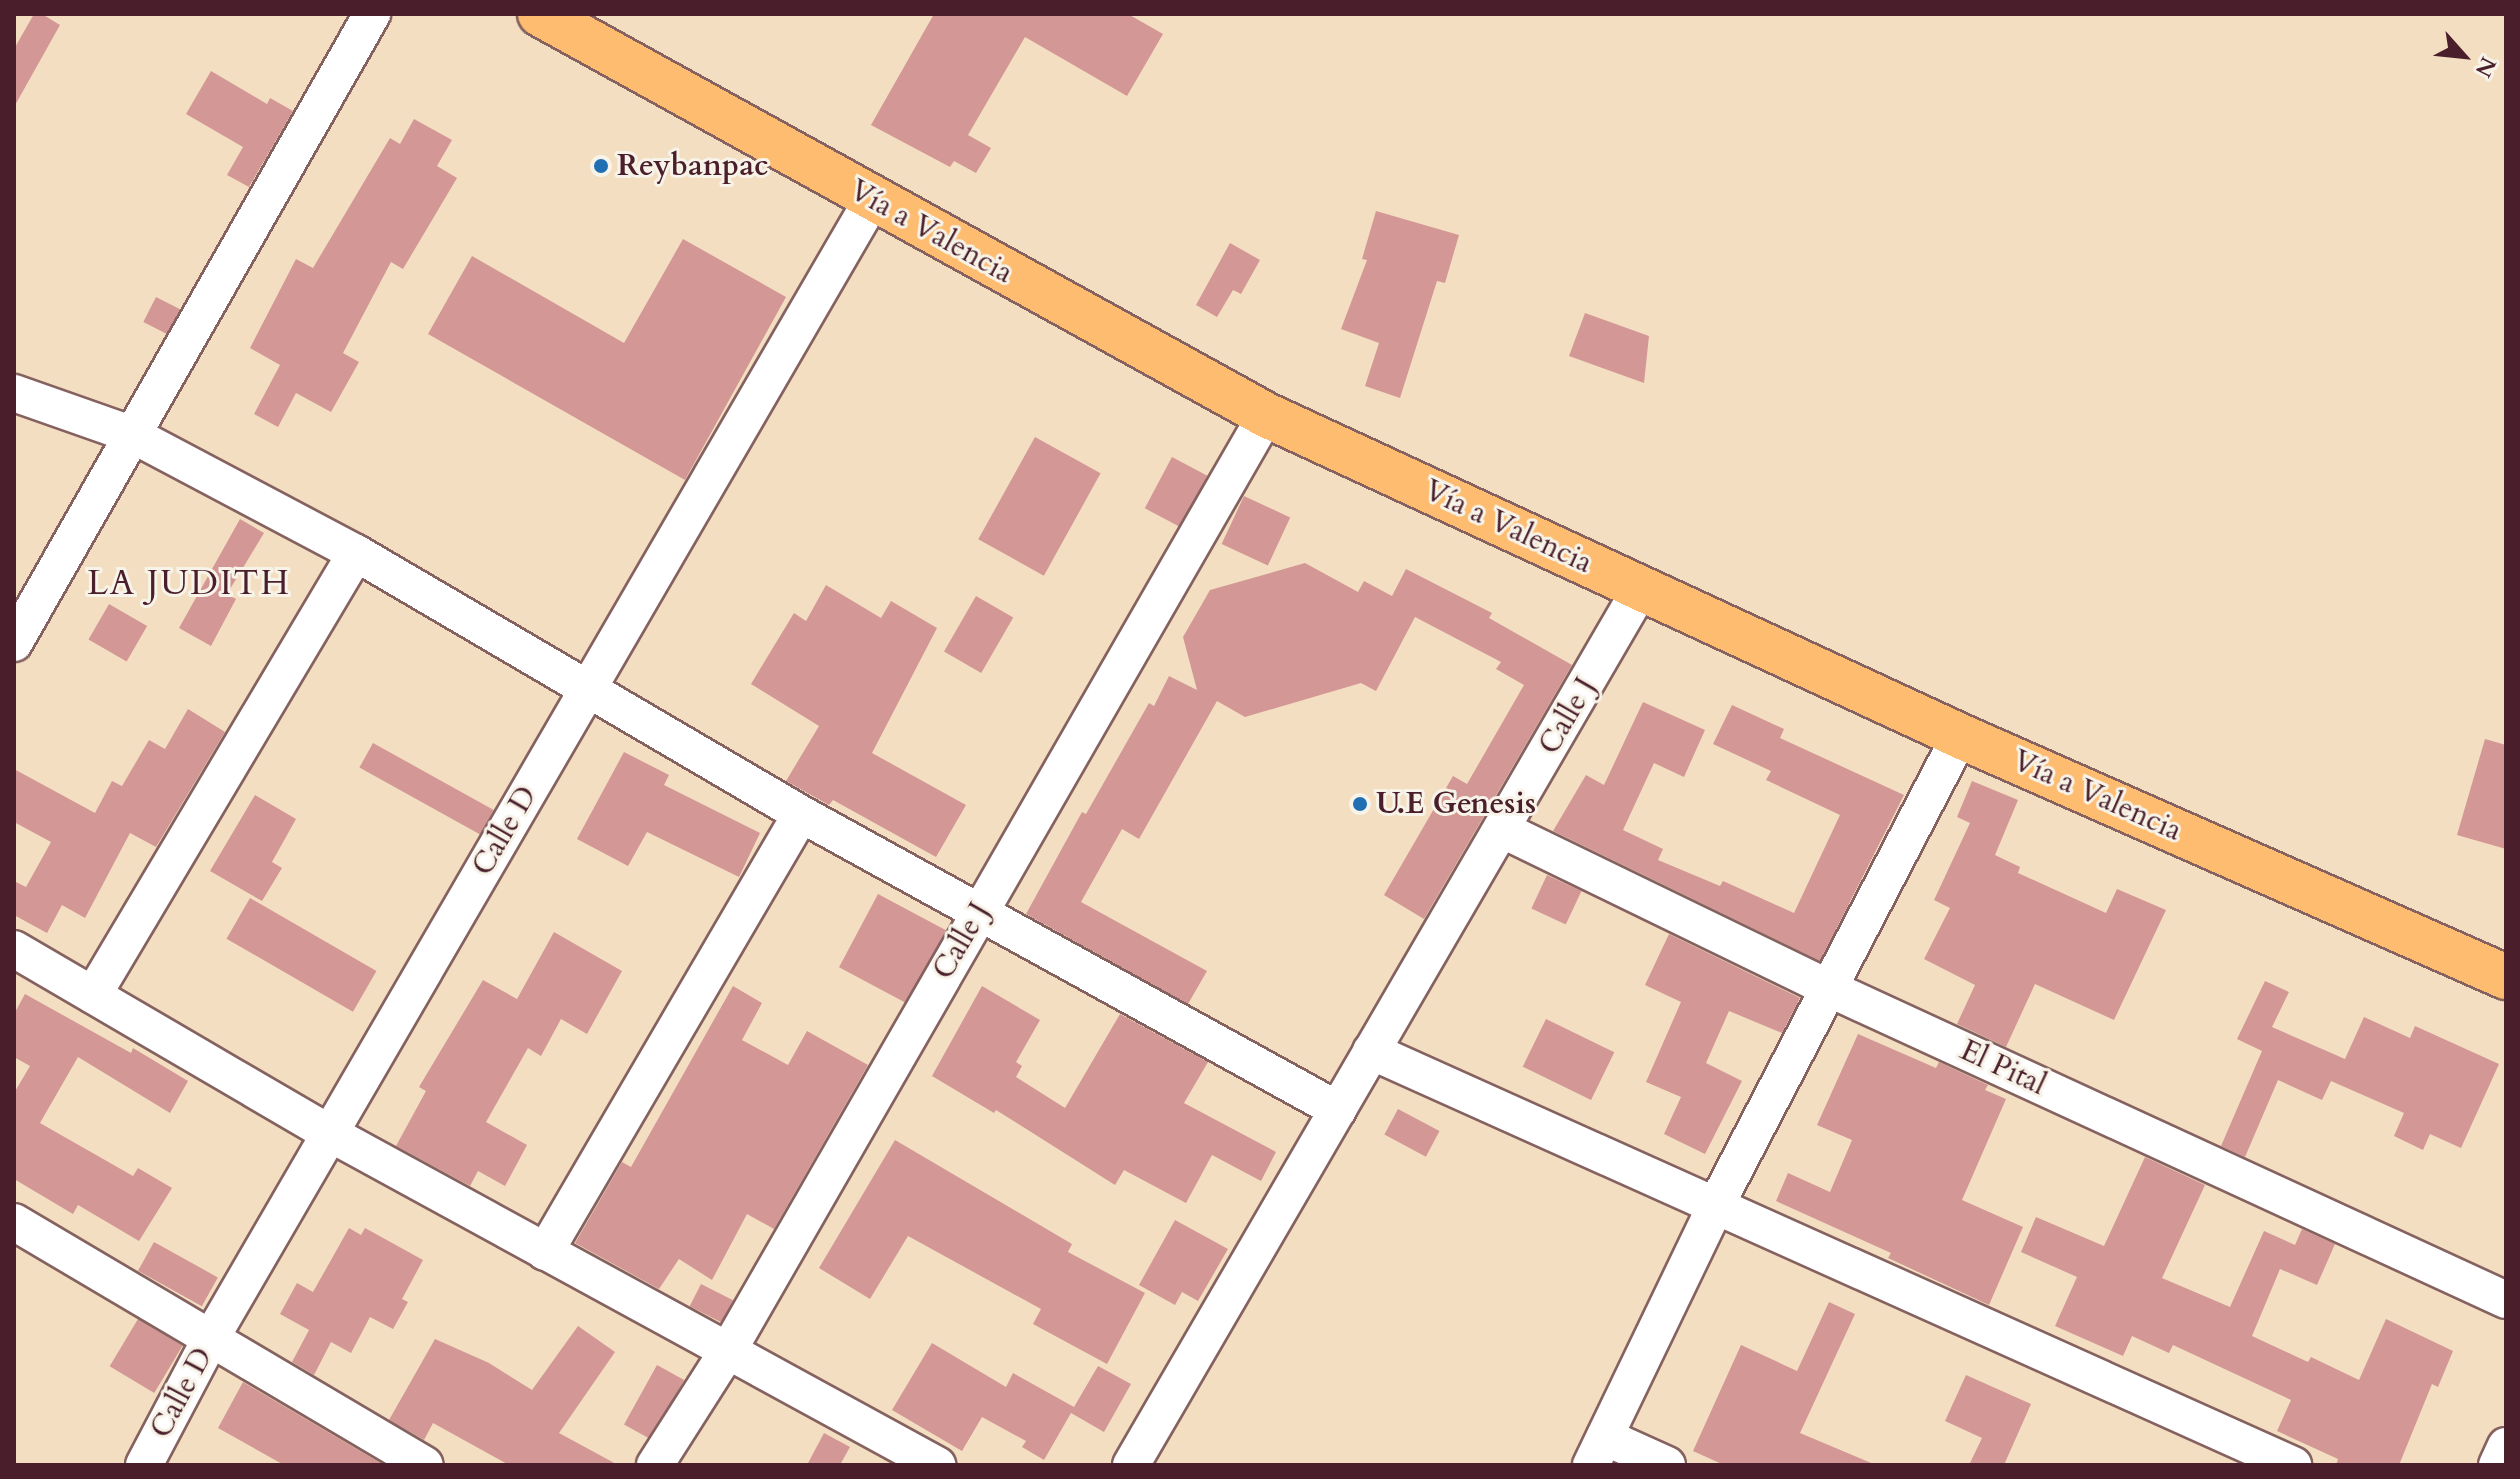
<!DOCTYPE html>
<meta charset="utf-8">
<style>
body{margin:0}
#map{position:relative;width:2520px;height:1479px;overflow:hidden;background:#f3dec1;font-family:Cardo,serif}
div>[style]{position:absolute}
.building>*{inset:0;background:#d39896;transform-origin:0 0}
.roads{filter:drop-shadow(2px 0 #856260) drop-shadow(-2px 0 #856260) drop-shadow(0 2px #856260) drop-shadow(0 -2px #856260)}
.street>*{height:36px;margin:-18px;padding:0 18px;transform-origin:18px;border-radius:18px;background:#fff}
.highway>*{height:44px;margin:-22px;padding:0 22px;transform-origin:22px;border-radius:22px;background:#fdbc6f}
.dots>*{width:22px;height:22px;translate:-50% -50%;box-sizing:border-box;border:4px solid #f7f3e8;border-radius:50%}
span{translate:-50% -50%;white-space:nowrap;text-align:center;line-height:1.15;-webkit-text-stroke:6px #f7f3e8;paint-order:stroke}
.poi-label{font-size:30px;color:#4a1f2b;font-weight:700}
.left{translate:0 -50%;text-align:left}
.street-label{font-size:30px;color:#4a1f2b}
.quarter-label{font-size:34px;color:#4a1f2b;letter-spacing:2px}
.frame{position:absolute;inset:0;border:16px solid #4a1f2b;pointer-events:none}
.north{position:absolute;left:2424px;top:16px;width:80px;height:80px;-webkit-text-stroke:6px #f7f3e8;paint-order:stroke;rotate:117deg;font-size:22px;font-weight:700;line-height:32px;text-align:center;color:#4a1f2b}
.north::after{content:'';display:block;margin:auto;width:28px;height:36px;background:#4a1f2b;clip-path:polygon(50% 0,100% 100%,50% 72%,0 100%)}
</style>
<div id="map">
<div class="building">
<i style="clip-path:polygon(34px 14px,42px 14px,60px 25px,14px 107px,14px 49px)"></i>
<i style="clip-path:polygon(934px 14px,1128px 14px,1163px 34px,1127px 96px,1025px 37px,968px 135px,991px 148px,976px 173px,954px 161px,950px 167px,871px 125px)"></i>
<i style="clip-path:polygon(211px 71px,267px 104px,270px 98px,293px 111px,249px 187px,227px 175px,243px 147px,186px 114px)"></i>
<i style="clip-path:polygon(414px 119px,452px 140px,437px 166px,457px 178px,403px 269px,391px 262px,343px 353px,359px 362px,331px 412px,296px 393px,278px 427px,254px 414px,280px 365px,250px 348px,296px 259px,313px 268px,390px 138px,400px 144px)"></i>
<i style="clip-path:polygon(1376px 211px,1459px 235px,1445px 283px,1437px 281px,1400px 398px,1365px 386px,1379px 343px,1341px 329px,1367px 260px,1362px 259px)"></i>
<i style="clip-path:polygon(683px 239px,786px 297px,685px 480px,428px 334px,472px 256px,624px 343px)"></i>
<i style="clip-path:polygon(1230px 243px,1260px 260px,1241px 294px,1233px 290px,1217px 317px,1196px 305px)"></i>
<i style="left:156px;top:297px;width:27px;height:28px;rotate:27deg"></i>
<i style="clip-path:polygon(1585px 313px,1649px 336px,1644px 383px,1569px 356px)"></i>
<i style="left:1035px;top:437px;width:75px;height:117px;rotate:29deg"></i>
<i style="left:1172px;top:457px;width:40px;height:58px;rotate:28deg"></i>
<i style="left:1244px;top:496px;width:51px;height:53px;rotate:25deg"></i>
<i style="clip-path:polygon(240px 519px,264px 533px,227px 594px,236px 599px,211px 646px,179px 628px)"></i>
<i style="clip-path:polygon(1305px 563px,1358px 592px,1364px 581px,1392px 596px,1406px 569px,1492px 613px,1489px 618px,1572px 665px,1424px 919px,1384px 895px,1453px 776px,1467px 784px,1524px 685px,1496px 669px,1501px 662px,1415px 617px,1376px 691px,1361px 683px,1245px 717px,1217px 701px,1139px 839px,1122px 829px,1081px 902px,1207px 971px,1188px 1004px,1026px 914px,1082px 812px,1086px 814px,1149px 703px,1154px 706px,1169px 676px,1197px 690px,1183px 637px,1210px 590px)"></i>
<i style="clip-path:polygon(826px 585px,881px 618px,891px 601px,937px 628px,872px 753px,966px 805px,936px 857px,833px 800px,829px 805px,786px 781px,819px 726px,751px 684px,794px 613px,806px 621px)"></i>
<i style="left:976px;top:596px;width:43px;height:64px;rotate:30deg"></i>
<i style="left:109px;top:604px;width:44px;height:41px;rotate:30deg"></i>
<i style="clip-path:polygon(1643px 702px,1705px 730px,1684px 777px,1654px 763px,1623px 830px,1663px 849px,1658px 860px,1720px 886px,1723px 881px,1794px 913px,1840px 815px,1766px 780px,1771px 771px,1713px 744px,1732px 705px,1784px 729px,1780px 738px,1904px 795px,1820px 961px,1553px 831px,1586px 775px,1604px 785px)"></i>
<i style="clip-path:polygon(188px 709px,225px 732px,156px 847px,130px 833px,85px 918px,62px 905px,47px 933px,14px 915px,14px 881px,26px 887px,51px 842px,14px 822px,14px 769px,95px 813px,112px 781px,122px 786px,149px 740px,165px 749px)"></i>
<i style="clip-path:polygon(2485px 739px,2506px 745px,2506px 849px,2457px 835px)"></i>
<i style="left:373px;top:743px;width:138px;height:28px;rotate:29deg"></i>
<i style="clip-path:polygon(624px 752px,669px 775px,664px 785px,760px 833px,739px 877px,647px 832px,628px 866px,577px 839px)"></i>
<i style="clip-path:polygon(1972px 781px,2018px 800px,1995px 855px,2020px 867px,2018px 873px,2106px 913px,2117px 889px,2166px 910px,2114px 1020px,2035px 984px,2006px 1047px,1957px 1024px,1975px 985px,1924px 959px,1950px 908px,1934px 900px,1970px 823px,1957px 817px)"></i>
<i style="clip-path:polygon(255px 795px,296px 819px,272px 862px,282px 868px,262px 901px,210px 871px)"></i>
<i style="left:1547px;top:875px;width:38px;height:37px;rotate:25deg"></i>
<i style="left:878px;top:894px;width:77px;height:83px;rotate:28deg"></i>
<i style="left:250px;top:898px;width:146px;height:47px;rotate:30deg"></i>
<i style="clip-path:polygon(554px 932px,622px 971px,587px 1034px,561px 1019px,541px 1056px,528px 1048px,486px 1122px,527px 1145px,505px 1186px,478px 1171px,470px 1186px,396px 1146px,426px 1091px,419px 1087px,483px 980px,517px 999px)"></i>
<i style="clip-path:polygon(1669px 934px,1800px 998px,1782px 1033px,1729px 1011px,1706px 1063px,1742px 1081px,1705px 1154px,1664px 1134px,1681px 1097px,1646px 1082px,1681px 1002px,1645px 985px)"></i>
<i style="clip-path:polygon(2265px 981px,2289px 992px,2272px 1027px,2345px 1059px,2364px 1017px,2410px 1038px,2415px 1026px,2499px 1064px,2461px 1148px,2430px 1134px,2423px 1150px,2394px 1136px,2404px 1113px,2331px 1081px,2322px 1100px,2278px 1080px,2245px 1157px,2221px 1146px,2262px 1051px,2237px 1039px)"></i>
<i style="clip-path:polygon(733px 986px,762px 1003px,742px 1040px,788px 1065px,807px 1031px,868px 1065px,774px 1229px,747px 1214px,712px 1280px,679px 1259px,659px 1289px,575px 1243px,622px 1162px,631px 1167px)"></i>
<i style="clip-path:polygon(982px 986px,1040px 1020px,1016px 1062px,1022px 1066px,1016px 1077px,1065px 1108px,1120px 1014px,1208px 1062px,1184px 1103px,1276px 1152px,1261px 1181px,1212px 1155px,1186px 1203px,1124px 1170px,1115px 1185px,996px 1110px,994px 1113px,932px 1076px)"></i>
<i style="clip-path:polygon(25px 994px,131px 1053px,133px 1048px,188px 1081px,170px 1113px,78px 1057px,40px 1123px,133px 1176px,138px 1168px,172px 1188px,139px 1241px,78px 1205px,73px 1214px,14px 1179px,14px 1093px,30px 1066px,14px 1057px,14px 1014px)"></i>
<i style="left:1546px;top:1019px;width:76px;height:53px;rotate:26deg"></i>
<i style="clip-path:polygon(1858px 1034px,1936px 1068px,1939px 1062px,1988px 1085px,1985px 1090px,2006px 1099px,1962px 1200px,2023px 1227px,1989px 1305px,1888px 1258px,1891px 1253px,1776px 1201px,1788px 1173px,1830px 1192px,1852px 1140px,1817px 1125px)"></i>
<i style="left:1398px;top:1109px;width:47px;height:29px;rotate:28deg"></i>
<i style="clip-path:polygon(895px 1140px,1072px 1244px,1068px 1252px,1145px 1293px,1107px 1364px,1033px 1324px,1041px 1309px,908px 1236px,870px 1299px,819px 1268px)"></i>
<i style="clip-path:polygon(2145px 1157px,2205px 1185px,2162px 1278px,2230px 1307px,2264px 1231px,2295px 1245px,2302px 1229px,2335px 1244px,2317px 1285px,2280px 1269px,2252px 1336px,2308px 1362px,2311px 1357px,2359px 1380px,2386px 1319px,2453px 1351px,2438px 1387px,2432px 1384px,2399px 1465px,2336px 1465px,2338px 1459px,2277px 1431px,2291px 1400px,2173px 1345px,2169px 1353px,2132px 1336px,2123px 1356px,2055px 1326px,2077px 1277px,2021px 1252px,2036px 1217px,2104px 1246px)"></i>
<i style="clip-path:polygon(1175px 1220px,1228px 1249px,1198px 1301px,1182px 1292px,1175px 1305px,1139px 1285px)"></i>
<i style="clip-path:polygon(349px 1228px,361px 1235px,365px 1228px,423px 1260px,402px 1299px,408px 1302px,393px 1329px,370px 1317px,351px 1353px,331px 1342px,314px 1375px,292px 1362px,309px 1330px,280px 1314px,297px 1283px,313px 1292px)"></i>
<i style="left:154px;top:1242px;width:73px;height:33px;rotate:29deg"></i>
<i style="left:701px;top:1284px;width:36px;height:25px;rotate:27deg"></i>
<i style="clip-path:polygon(1829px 1302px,1855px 1314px,1800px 1433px,1876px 1465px,1724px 1465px,1693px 1451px,1741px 1345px,1797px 1371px)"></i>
<i style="left:138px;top:1319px;width:52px;height:55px;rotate:31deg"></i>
<i style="clip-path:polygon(578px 1326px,615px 1352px,559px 1433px,618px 1465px,509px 1465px,433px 1423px,424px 1440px,389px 1420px,435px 1339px,489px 1363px,532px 1390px)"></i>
<i style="clip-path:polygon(932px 1343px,1006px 1387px,1013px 1373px,1074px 1407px,1098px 1366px,1131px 1384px,1104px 1432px,1071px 1413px,1044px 1460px,1022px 1447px,1026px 1441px,982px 1417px,962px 1451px,892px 1410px)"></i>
<i style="left:657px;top:1365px;width:31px;height:68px;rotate:29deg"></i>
<i style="clip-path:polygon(1966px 1375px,2031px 1404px,2004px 1465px,1969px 1465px,1982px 1438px,1945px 1421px)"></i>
<i style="clip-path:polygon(243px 1382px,384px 1465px,284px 1465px,218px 1428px)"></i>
<i style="clip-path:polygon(824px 1433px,850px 1447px,840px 1465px,807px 1465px)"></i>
</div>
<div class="roads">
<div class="street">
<i style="left:14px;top:393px;width:126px;rotate:19.4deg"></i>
<i style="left:133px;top:435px;width:252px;rotate:27.9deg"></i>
<i style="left:356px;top:553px;width:516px;rotate:30.39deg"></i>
<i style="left:801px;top:814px;width:613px;rotate:28.86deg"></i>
<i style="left:14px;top:643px;width:724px;rotate:-60.35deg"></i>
<i style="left:1503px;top:830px;width:361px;rotate:25.9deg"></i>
<i style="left:1828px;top:988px;width:746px;rotate:24.71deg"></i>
<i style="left:14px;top:949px;width:367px;rotate:30.3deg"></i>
<i style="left:331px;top:1134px;width:691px;rotate:28.64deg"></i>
<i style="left:93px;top:995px;width:514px;rotate:-59.25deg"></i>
<i style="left:1371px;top:1051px;width:1011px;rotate:24.18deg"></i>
<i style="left:14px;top:1222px;width:477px;rotate:30.6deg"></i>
<i style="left:545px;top:1252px;width:507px;rotate:-59.69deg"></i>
<i style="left:1605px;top:1437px;width:68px;rotate:24.3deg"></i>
<i style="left:144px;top:1465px;width:144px;rotate:-62.2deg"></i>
<i style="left:211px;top:1338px;width:1316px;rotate:-59.85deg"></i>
<i style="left:655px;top:1465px;width:138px;rotate:-57.5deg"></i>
<i style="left:729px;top:1349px;width:1077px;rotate:-60.1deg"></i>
<i style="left:1131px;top:1465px;width:1015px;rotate:-59.82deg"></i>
<i style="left:1591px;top:1465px;width:286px;rotate:-64.3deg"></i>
<i style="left:1715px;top:1207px;width:531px;rotate:-62.52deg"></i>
<i style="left:2497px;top:1465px;width:21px;rotate:-65deg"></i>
</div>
<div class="highway">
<i style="left:540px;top:14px;width:829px;rotate:28.91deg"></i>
<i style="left:1266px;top:415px;width:765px;rotate:24.82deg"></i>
<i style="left:1960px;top:736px;width:597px;rotate:23.82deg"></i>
</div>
</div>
<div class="dots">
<i style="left:601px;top:166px;background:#1f6fb2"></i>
<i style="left:1360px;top:804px;background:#1f6fb2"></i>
</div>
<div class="poi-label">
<span class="left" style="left:617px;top:166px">Reybanpac</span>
<span class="left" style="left:1376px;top:804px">U.E Genesis</span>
</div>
<div class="street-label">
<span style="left:931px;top:232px;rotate:29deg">Vía a Valencia</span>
<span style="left:1508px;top:527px;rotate:25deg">Vía a Valencia</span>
<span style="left:1568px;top:716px;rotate:-60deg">Calle J</span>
<span style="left:2097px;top:796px;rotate:24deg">Vía a Valencia</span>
<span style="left:505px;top:831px;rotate:-60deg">Calle D</span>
<span style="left:962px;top:941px;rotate:-60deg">Calle J</span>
<span style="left:2003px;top:1068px;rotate:25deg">El Pital</span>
<span style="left:182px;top:1393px;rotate:-62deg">Calle D</span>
</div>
<div class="quarter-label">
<span style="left:189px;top:584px">LA JUDITH</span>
</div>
<div class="frame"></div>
<div class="north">N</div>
</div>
